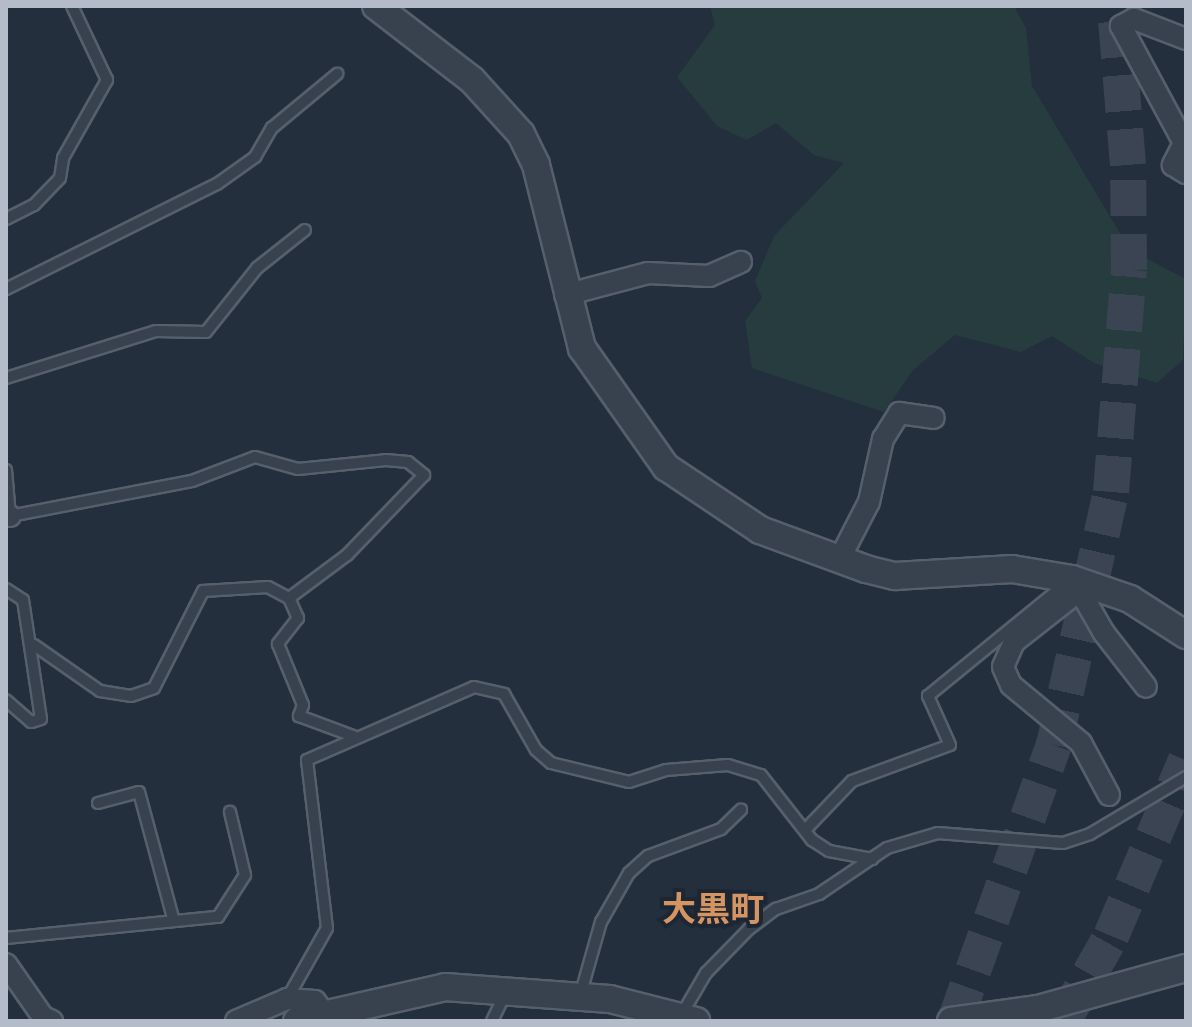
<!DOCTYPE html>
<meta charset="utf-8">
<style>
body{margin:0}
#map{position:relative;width:1192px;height:1027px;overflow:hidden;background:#242f3e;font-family:Commissioner,"Noto Sans JP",sans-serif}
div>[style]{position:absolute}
.green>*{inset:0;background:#263c3f}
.motorway-tunnel>*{height:36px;margin-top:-18px;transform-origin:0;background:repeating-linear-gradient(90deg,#3a4453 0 36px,transparent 0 54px)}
.roads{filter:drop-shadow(2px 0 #565f6c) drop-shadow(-2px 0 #565f6c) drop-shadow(0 2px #565f6c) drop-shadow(0 -2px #565f6c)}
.service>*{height:10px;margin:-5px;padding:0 5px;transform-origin:5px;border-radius:5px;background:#38414e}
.minor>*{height:20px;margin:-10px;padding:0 10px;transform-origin:10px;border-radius:10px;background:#38414e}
.tertiary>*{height:26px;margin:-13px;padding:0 13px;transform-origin:13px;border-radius:13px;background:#38414e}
span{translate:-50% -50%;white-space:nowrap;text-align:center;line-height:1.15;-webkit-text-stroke:8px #1d2633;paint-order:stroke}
.quarter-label{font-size:34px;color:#d59563;font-weight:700}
.frame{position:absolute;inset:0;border:8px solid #b4bcc9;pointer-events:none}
</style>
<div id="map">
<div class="green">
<i style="clip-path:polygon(710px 6px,1014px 6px,1026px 28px,1032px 86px,1130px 250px,1186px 279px,1183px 360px,1157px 383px,1094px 363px,1052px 336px,1021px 352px,955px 335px,913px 370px,884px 412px,752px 368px,745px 321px,762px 298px,755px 281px,774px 236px,844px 163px,814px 155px,776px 123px,747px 140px,717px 126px,677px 77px,715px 25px)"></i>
</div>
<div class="motorway-tunnel">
<i style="left:955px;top:1021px;width:293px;rotate:-70.3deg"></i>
<i style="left:1054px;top:745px;width:259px;rotate:-77.3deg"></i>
<i style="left:1111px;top:492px;width:223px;rotate:-85.4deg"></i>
<i style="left:1129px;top:270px;width:105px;rotate:-90.5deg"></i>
<i style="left:1128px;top:165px;width:160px;rotate:-94.7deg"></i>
<i style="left:1063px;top:1021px;width:98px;rotate:-60.5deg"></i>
<i style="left:1111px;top:936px;width:191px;rotate:-66.9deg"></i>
</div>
<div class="roads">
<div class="service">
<i style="left:6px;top:219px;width:31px;rotate:-27deg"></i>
<i style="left:34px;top:205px;width:37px;rotate:-46deg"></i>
<i style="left:60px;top:178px;width:20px;rotate:-81deg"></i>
<i style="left:63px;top:158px;width:90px;rotate:-60.6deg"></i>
<i style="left:107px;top:80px;width:82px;rotate:-115.3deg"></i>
<i style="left:6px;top:289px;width:236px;rotate:-26.5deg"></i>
<i style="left:217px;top:184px;width:47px;rotate:-35.4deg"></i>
<i style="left:255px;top:157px;width:34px;rotate:-60deg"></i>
<i style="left:272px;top:128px;width:85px;rotate:-39.7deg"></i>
<i style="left:6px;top:378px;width:157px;rotate:-17.4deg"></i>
<i style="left:156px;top:331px;width:50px;rotate:1.1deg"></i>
<i style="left:206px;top:332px;width:82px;rotate:-51.4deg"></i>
<i style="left:257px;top:268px;width:61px;rotate:-38.4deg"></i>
<i style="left:6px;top:470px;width:46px;rotate:85deg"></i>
<i style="left:10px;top:516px;width:185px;rotate:-10.9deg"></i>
<i style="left:192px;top:481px;width:67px;rotate:-20.9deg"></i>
<i style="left:255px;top:457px;width:45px;rotate:15.6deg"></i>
<i style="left:298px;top:469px;width:88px;rotate:-5.8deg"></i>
<i style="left:386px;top:460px;width:22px;rotate:5deg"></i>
<i style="left:408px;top:462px;width:21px;rotate:39deg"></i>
<i style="left:424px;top:475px;width:111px;rotate:133.9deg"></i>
<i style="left:347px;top:555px;width:72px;rotate:143.4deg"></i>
<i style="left:6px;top:589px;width:20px;rotate:33deg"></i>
<i style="left:23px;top:600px;width:120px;rotate:81.4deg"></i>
<i style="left:41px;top:719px;width:10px;rotate:163deg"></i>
<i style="left:31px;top:722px;width:33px;rotate:-139deg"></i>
<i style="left:34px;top:645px;width:80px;rotate:34.9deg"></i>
<i style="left:100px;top:691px;width:31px;rotate:9deg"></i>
<i style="left:131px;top:696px;width:24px;rotate:-19deg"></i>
<i style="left:154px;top:688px;width:109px;rotate:-63.2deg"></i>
<i style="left:203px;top:591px;width:65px;rotate:-3.5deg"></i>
<i style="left:268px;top:587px;width:24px;rotate:28deg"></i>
<i style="left:289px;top:598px;width:22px;rotate:66deg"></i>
<i style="left:298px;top:618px;width:33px;rotate:128deg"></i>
<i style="left:278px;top:644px;width:66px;rotate:67.7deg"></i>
<i style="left:303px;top:705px;width:12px;rotate:110deg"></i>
<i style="left:299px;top:716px;width:58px;rotate:20.3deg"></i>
<i style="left:98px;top:803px;width:42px;rotate:-15deg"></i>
<i style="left:139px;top:792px;width:131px;rotate:74.9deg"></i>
<i style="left:807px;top:828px;width:65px;rotate:-46.2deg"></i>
<i style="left:852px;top:781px;width:104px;rotate:-20.2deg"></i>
<i style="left:950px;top:745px;width:54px;rotate:-114.2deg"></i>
<i style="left:928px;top:696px;width:182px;rotate:-39.2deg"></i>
<i style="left:6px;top:938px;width:213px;rotate:-5.7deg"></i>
<i style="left:218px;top:917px;width:50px;rotate:-57.3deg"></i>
<i style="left:245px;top:875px;width:65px;rotate:-103.4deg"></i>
<i style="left:580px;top:996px;width:77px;rotate:-74.2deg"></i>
<i style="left:601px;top:922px;width:56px;rotate:-60.3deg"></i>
<i style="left:629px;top:873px;width:25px;rotate:-42deg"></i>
<i style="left:648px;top:856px;width:78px;rotate:-20.3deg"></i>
<i style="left:721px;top:829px;width:28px;rotate:-44deg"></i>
<i style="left:287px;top:999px;width:81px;rotate:-60.6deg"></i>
<i style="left:327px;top:928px;width:169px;rotate:-96.8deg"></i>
<i style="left:307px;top:760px;width:182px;rotate:-23.6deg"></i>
<i style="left:474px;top:687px;width:31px;rotate:13deg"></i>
<i style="left:504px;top:694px;width:64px;rotate:60.3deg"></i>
<i style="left:536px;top:750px;width:20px;rotate:41deg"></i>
<i style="left:551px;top:763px;width:80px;rotate:13.7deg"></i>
<i style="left:629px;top:782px;width:39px;rotate:-18deg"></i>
<i style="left:666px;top:770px;width:62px;rotate:-4.6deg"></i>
<i style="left:728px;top:765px;width:34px;rotate:17deg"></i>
<i style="left:761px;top:775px;width:83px;rotate:51.9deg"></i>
<i style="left:812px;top:840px;width:20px;rotate:33deg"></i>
<i style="left:829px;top:851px;width:44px;rotate:10.5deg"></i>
<i style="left:682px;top:1014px;width:48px;rotate:-59.7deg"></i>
<i style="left:706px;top:973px;width:62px;rotate:-45.7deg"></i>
<i style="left:749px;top:929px;width:34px;rotate:-37deg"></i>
<i style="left:776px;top:909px;width:46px;rotate:-19.2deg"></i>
<i style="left:819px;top:894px;width:82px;rotate:-34.1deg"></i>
<i style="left:887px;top:848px;width:53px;rotate:-16.4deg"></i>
<i style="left:938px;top:833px;width:125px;rotate:4.6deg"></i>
<i style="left:1063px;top:843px;width:28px;rotate:-18deg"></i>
<i style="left:1090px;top:834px;width:112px;rotate:-30.7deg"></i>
<i style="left:492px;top:1021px;width:30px;rotate:-64deg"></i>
</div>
<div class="minor">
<i style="left:1186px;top:39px;width:56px;rotate:-159deg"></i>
<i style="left:1134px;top:19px;width:15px;rotate:152deg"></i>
<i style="left:1121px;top:26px;width:133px;rotate:61.7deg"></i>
<i style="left:1184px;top:143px;width:25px;rotate:117deg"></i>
<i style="left:1173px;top:165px;width:15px;rotate:32deg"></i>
<i style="left:565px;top:295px;width:86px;rotate:-14.8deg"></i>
<i style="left:648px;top:273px;width:61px;rotate:2.8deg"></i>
<i style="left:709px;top:276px;width:35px;rotate:-24deg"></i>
<i style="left:6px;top:515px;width:4px;rotate:14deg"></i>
<i style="left:839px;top:560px;width:65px;rotate:-62.7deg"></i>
<i style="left:869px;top:502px;width:65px;rotate:-77.5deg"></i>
<i style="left:883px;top:439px;width:31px;rotate:-58deg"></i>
<i style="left:899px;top:413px;width:35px;rotate:8deg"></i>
<i style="left:1088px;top:584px;width:94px;rotate:141.9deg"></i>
<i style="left:1014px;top:642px;width:27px;rotate:114deg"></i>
<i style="left:1003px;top:667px;width:20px;rotate:66deg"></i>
<i style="left:1011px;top:685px;width:91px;rotate:39.6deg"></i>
<i style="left:1081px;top:743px;width:59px;rotate:61.7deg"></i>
<i style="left:1088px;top:584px;width:16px;rotate:101deg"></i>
<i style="left:1085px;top:600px;width:38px;rotate:60deg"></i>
<i style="left:1104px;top:633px;width:68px;rotate:52.1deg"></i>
<i style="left:6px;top:964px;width:65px;rotate:55.1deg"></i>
<i style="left:43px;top:1017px;width:10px;rotate:24deg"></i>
<i style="left:236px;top:1021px;width:56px;rotate:-23.3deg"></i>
<i style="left:287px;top:999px;width:28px;rotate:4deg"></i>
<i style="left:315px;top:1001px;width:15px;rotate:53deg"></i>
</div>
<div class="tertiary">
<i style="left:376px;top:6px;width:121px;rotate:37.6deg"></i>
<i style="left:472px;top:80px;width:73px;rotate:47.8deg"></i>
<i style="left:521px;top:134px;width:34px;rotate:64deg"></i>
<i style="left:536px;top:165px;width:189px;rotate:75.9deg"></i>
<i style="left:582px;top:348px;width:146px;rotate:54.8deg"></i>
<i style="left:666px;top:467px;width:113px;rotate:33.8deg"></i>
<i style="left:760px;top:530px;width:113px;rotate:20.2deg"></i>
<i style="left:866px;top:569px;width:30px;rotate:14deg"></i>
<i style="left:895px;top:576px;width:117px;rotate:-3.4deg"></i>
<i style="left:1012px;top:569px;width:61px;rotate:9.5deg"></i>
<i style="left:1072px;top:579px;width:61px;rotate:19deg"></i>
<i style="left:1130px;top:599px;width:67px;rotate:32.7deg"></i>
<i style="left:297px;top:1021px;width:152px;rotate:-12.9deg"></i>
<i style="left:445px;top:987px;width:165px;rotate:4.2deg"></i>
<i style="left:610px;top:999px;width:89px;rotate:14.3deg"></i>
<i style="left:951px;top:1021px;width:88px;rotate:-7.9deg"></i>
<i style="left:1038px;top:1009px;width:154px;rotate:-15.5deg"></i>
</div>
</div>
<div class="quarter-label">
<span style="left:713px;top:908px">大黒町</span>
</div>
<div class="frame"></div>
</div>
